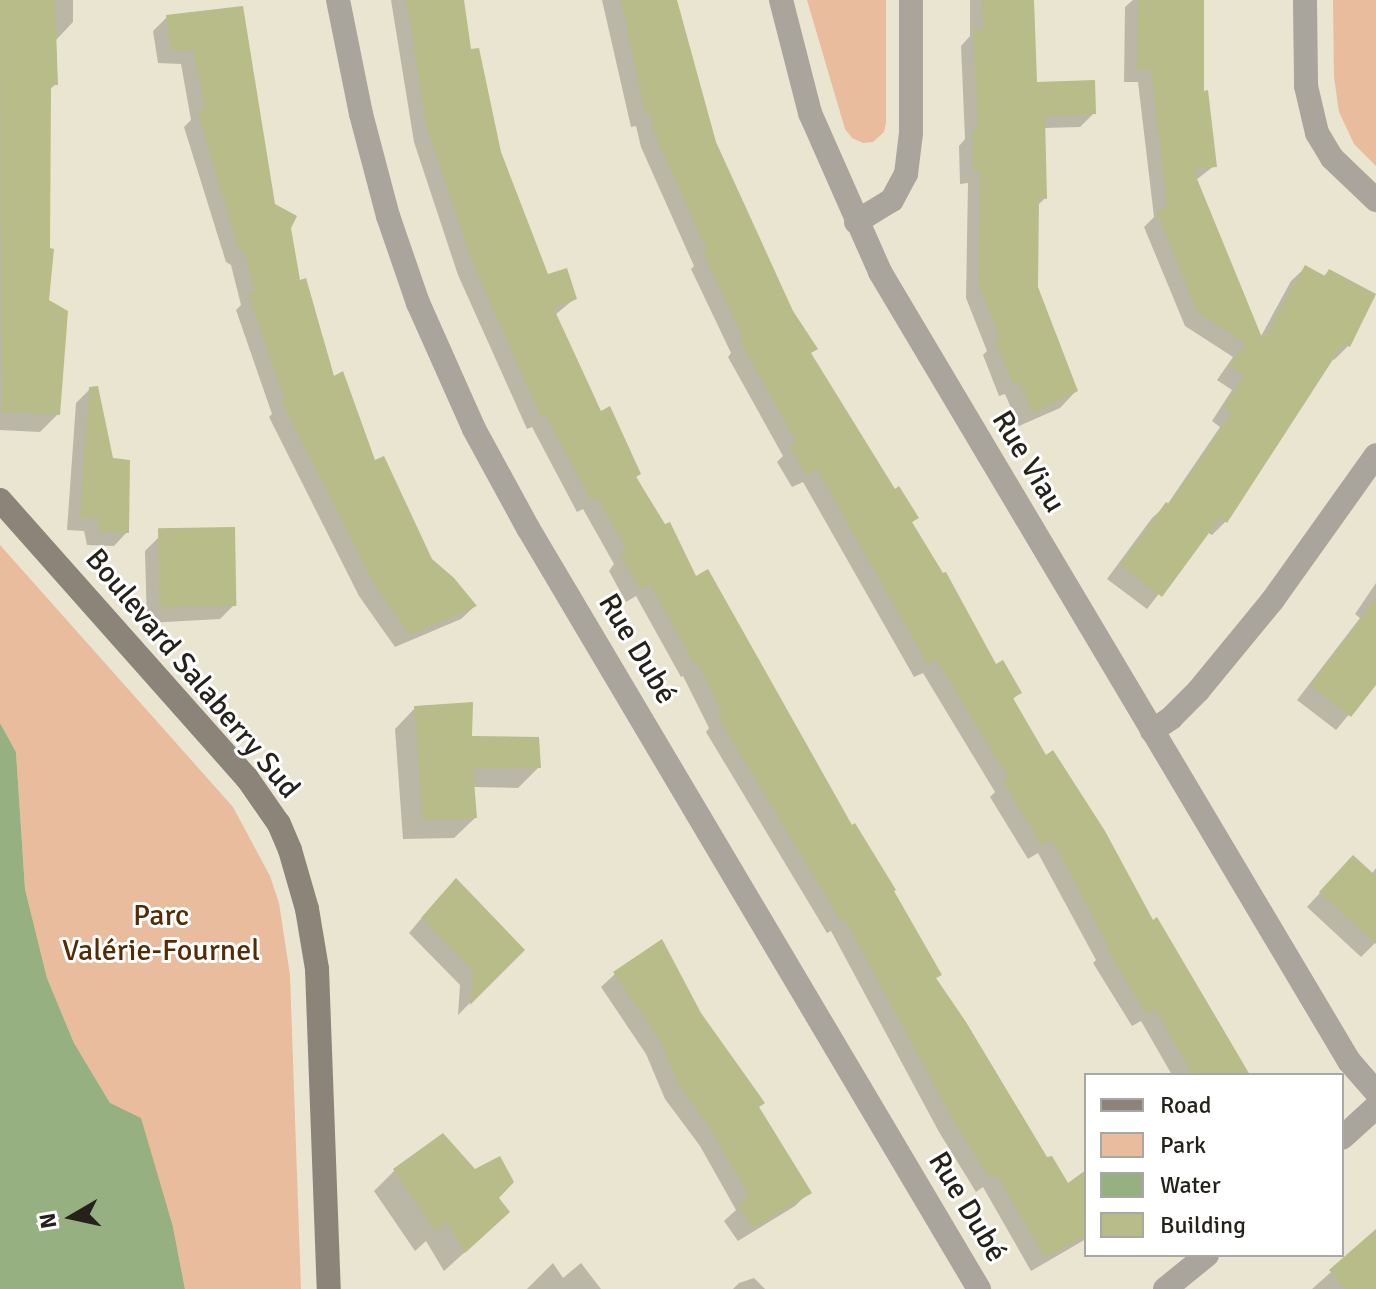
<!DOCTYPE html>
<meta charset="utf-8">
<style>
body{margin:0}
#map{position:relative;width:1376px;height:1289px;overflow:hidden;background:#eae5d1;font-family:Signika,sans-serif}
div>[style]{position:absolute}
.green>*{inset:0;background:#e9bc9d}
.water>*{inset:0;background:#96b082}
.shadow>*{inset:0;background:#0003}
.building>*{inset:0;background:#b7bc88;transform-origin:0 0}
.street>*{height:24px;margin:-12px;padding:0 12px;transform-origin:12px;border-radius:12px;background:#a9a49c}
.secondary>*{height:24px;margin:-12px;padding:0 12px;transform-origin:12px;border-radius:12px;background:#8c8479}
span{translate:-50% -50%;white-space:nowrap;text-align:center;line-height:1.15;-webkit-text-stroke:6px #fff;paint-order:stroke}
.street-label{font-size:30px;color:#24221a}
.park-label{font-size:30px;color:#562a03}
.legend{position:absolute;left:1084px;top:1073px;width:260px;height:184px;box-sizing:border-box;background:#fff;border:2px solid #a7a7a3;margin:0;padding:10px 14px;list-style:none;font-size:24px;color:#24221a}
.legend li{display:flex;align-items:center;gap:16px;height:40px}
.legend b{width:40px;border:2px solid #a7a7a3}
.north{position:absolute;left:32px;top:1177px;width:80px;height:80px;-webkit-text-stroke:6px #fff;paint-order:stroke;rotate:261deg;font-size:22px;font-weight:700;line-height:32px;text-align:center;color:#24221a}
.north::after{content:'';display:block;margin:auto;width:28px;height:36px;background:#24221a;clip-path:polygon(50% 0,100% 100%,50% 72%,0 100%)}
</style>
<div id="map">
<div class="green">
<i style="clip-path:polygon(807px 0,886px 0,886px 123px,884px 132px,873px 142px,863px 143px,852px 138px,845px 129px)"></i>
<i style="clip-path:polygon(1333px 0,1376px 0,1376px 166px,1354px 144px,1339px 112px,1334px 77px)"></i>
<i style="clip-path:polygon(0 545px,233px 807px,270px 876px,279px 903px,290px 975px,301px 1289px,185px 1289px,173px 1227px,110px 1103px,74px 1043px,47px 978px,25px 889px,16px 752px,0 723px)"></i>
</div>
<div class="water">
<i style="clip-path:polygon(0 723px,16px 752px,25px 889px,47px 978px,74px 1043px,110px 1103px,141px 1118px,173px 1227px,185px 1289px,0 1289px)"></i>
</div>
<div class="shadow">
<i style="clip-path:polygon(0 0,73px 0,73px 22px,56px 40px,56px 84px,49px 90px,47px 302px,58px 414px,40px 432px,0 430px)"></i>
<i style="clip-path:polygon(391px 0,462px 0,469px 52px,499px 153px,547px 276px,574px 299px,555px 315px,600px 414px,695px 579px,891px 892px,939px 975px,934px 980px,1046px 1160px,1067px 1185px,1086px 1173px,1086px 1239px,1031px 1271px,983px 1187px,976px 1192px,939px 1132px,831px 931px,827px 933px,706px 732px,709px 728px,683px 676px,681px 677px,636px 596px,626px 602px,609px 571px,614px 564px,583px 509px,577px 512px,532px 427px,527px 429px,458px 275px,414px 142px)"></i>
<i style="clip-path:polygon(602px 0,675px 0,714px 143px,810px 354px,894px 491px,916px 518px,910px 524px,995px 667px,1019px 693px,1012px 700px,1046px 757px,1247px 1075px,1172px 1075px,1141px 1021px,1132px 1026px,1093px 963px,1096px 960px,1038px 853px,1028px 859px,990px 797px,995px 792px,923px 673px,914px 677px,803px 482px,792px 487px,777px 462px,783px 456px,728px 357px,731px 353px,691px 269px,694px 266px,641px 147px,636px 126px,631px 127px)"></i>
<i style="clip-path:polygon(970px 0,1032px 0,1035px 84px,1094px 113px,1080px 127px,1044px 128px,1045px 198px,1036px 207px,1036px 287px,1076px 391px,1060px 408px,1019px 426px,1005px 394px,999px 396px,983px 355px,987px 351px,966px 298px,968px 183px,960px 184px,959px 146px,965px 139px,961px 46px,970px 36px)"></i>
<i style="clip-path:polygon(1133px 0,1204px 0,1201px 93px,1214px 166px,1196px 180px,1260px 338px,1291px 281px,1305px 268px,1323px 277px,1329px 271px,1375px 296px,1348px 346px,1334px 360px,1331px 358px,1225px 522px,1212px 535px,1207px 532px,1147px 609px,1107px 579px,1152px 518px,1167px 505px,1220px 427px,1212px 421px,1232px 390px,1217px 380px,1233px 357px,1185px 326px,1144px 227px,1154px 217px,1138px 82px,1124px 82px,1125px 7px)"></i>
<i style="clip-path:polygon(242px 9px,274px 205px,289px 228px,299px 282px,333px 379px,374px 463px,430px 560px,475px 606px,461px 619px,395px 647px,359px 596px,269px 417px,272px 414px,236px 310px,241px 305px,231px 265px,226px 262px,184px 127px,191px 120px,181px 64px,158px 63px,153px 31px,167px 17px)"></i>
<i style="clip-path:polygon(90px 389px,127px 532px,114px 546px,87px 545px,84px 531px,67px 530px,76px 403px)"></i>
<i style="clip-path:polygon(159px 537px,234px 605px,220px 619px,147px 623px,145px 551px)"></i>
<i style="clip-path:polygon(1376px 583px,1376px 682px,1336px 730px,1297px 700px,1360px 618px,1355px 614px)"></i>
<i style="clip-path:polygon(415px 708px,470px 738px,539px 767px,518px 788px,473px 787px,475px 818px,454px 838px,403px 839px,395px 729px)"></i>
<i style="clip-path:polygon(1376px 868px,1376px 942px,1361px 957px,1307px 907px,1339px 872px,1371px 875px)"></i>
<i style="clip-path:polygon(442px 894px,522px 950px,458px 1015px,460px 985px,409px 933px)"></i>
<i style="clip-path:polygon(615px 974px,700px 1015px,809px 1192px,795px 1206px,738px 1241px,724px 1221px,736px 1210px,700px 1146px,665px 1099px,646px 1054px,601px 987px)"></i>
<i style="clip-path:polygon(442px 1135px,496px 1198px,487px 1232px,444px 1271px,426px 1241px,415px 1251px,374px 1191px,394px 1171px)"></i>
<i style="clip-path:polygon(1376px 1232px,1376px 1289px,1312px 1289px)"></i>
<i style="clip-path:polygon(553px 1263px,563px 1278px,581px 1263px,601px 1289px,527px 1289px)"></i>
<i style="clip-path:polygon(754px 1278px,765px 1289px,733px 1289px,739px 1283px)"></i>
</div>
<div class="building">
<i style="clip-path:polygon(0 0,55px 0,58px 85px,51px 85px,50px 248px,54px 249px,49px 300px,68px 311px,60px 415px,2px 412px)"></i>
<i style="clip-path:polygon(406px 0,464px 0,471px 49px,479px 48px,501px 152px,548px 274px,567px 268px,577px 299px,554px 309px,601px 411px,610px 406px,641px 474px,636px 477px,665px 524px,670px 522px,696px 576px,708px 569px,852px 825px,855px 823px,896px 890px,894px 891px,942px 975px,936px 978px,966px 1022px,1047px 1157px,1052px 1156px,1068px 1183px,1086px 1170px,1086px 1235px,1045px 1258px,997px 1175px,990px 1179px,952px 1118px,845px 919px,841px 921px,718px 717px,722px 712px,698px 664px,695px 665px,650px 584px,640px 590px,621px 556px,626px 549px,597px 497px,591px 500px,546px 415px,541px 417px,472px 261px,427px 128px)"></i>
<i style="clip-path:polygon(621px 0,677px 0,716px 142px,793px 311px,818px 349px,811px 353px,895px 489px,899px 486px,919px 518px,912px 522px,943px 573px,946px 572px,996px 664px,1003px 660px,1022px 693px,1013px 698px,1046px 755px,1053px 750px,1105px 831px,1153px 920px,1157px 917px,1250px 1075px,1193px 1075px,1155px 1009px,1146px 1014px,1106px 947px,1109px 946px,1052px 840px,1042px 846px,1003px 781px,1008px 778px,937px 660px,928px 665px,817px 469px,806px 475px,790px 447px,797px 443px,740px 341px,744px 339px,703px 253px,707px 251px,654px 132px,650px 113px,645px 114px)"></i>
<i style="clip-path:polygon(982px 0,1034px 0,1037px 82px,1095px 80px,1096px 114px,1045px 116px,1047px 199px,1039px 198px,1038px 287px,1078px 391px,1033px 413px,1019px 382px,1013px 384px,995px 340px,1000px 338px,979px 284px,980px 171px,973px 171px,972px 130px,978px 130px,973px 30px,983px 30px)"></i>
<i style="clip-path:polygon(1138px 0,1204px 0,1204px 91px,1208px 90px,1217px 167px,1193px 169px,1263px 340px,1305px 265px,1325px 276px,1329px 269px,1376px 294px,1350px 347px,1343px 344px,1227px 523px,1220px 518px,1162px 597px,1120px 565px,1166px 502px,1169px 504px,1232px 413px,1224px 407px,1244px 375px,1229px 366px,1245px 343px,1198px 313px,1156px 211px,1167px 207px,1151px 69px,1137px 69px)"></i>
<i style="clip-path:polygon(243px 6px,275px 204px,297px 216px,291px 228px,300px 280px,306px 278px,334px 376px,343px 371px,375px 460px,384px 456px,432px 559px,454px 578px,477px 606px,409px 635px,373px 582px,281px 401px,285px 400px,248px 294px,255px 292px,244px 251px,239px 249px,197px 111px,205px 110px,194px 51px,171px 50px,166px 15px)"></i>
<i style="clip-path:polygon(98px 386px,113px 458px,130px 460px,129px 533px,100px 532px,97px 518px,80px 517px,89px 387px)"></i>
<i style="left:235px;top:527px;width:79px;height:77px;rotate:89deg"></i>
<i style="clip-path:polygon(1376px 599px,1376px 685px,1351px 717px,1310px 685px)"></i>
<i style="clip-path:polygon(473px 702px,472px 736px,539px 737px,541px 768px,473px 768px,477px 818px,423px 820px,414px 706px)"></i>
<i style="clip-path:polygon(1353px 855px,1376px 876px,1376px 944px,1319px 892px)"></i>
<i style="clip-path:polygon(456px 878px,525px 950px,470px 1005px,473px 970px,421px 918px)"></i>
<i style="clip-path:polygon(662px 939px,701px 1013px,765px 1103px,759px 1107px,812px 1193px,753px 1228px,737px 1206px,749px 1196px,713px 1132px,679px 1085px,660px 1040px,613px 972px)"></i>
<i style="clip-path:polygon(443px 1133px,475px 1169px,500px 1156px,514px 1182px,499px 1198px,510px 1212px,465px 1253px,447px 1222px,436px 1232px,393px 1169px)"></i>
<i style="clip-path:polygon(1376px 1229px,1376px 1289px,1346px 1289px,1329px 1270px)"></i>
</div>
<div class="street">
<i style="left:338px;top:0;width:116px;rotate:78.6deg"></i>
<i style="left:361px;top:114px;width:106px;rotate:75.2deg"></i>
<i style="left:388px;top:216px;width:92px;rotate:71deg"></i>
<i style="left:418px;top:303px;width:138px;rotate:66deg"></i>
<i style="left:474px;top:429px;width:113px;rotate:61.4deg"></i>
<i style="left:528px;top:528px;width:885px;rotate:59.35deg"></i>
<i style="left:781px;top:0;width:117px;rotate:75.6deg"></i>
<i style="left:810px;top:113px;width:174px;rotate:66.2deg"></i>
<i style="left:880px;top:272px;width:918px;rotate:59.27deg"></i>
<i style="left:1349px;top:1061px;width:41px;rotate:48.9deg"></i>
<i style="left:1305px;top:0;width:86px;rotate:89.3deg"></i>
<i style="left:1306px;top:86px;width:48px;rotate:76.8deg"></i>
<i style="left:1317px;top:133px;width:29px;rotate:59deg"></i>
<i style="left:1332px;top:158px;width:61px;rotate:43.7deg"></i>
<i style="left:856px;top:222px;width:42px;rotate:-31.4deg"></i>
<i style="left:892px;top:200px;width:30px;rotate:-62deg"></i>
<i style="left:906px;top:174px;width:41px;rotate:-83deg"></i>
<i style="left:911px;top:133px;width:133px;rotate:-90deg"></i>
<i style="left:1152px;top:731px;width:23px;rotate:-34deg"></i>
<i style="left:1171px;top:718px;width:38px;rotate:-45deg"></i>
<i style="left:1198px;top:691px;width:117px;rotate:-50.6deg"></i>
<i style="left:1272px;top:601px;width:179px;rotate:-54.5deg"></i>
<i style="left:1342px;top:1138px;width:46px;rotate:-42.4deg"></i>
<i style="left:1165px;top:1289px;width:54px;rotate:-39deg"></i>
</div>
<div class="secondary">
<i style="left:0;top:500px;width:372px;rotate:48.4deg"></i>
<i style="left:247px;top:778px;width:56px;rotate:55.2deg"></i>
<i style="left:279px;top:824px;width:28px;rotate:67deg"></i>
<i style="left:290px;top:850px;width:61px;rotate:73.9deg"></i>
<i style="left:307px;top:909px;width:61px;rotate:80.5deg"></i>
<i style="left:317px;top:969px;width:320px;rotate:87.9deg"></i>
</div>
<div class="street-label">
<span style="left:1028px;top:462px;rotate:59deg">Rue Viau</span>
<span style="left:637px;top:649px;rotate:59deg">Rue Dubé</span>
<span style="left:192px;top:674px;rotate:50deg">Boulevard Salaberry Sud</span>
<span style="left:967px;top:1207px;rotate:59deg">Rue Dubé</span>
</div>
<div class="park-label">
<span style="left:161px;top:933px">Parc<br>Valérie-Fournel</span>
</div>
<ul class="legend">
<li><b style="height:10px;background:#8c8479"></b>Road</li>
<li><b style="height:22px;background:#e9bc9d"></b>Park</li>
<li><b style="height:22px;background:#96b082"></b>Water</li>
<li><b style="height:22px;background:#b7bc88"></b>Building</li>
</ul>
<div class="north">N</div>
</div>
